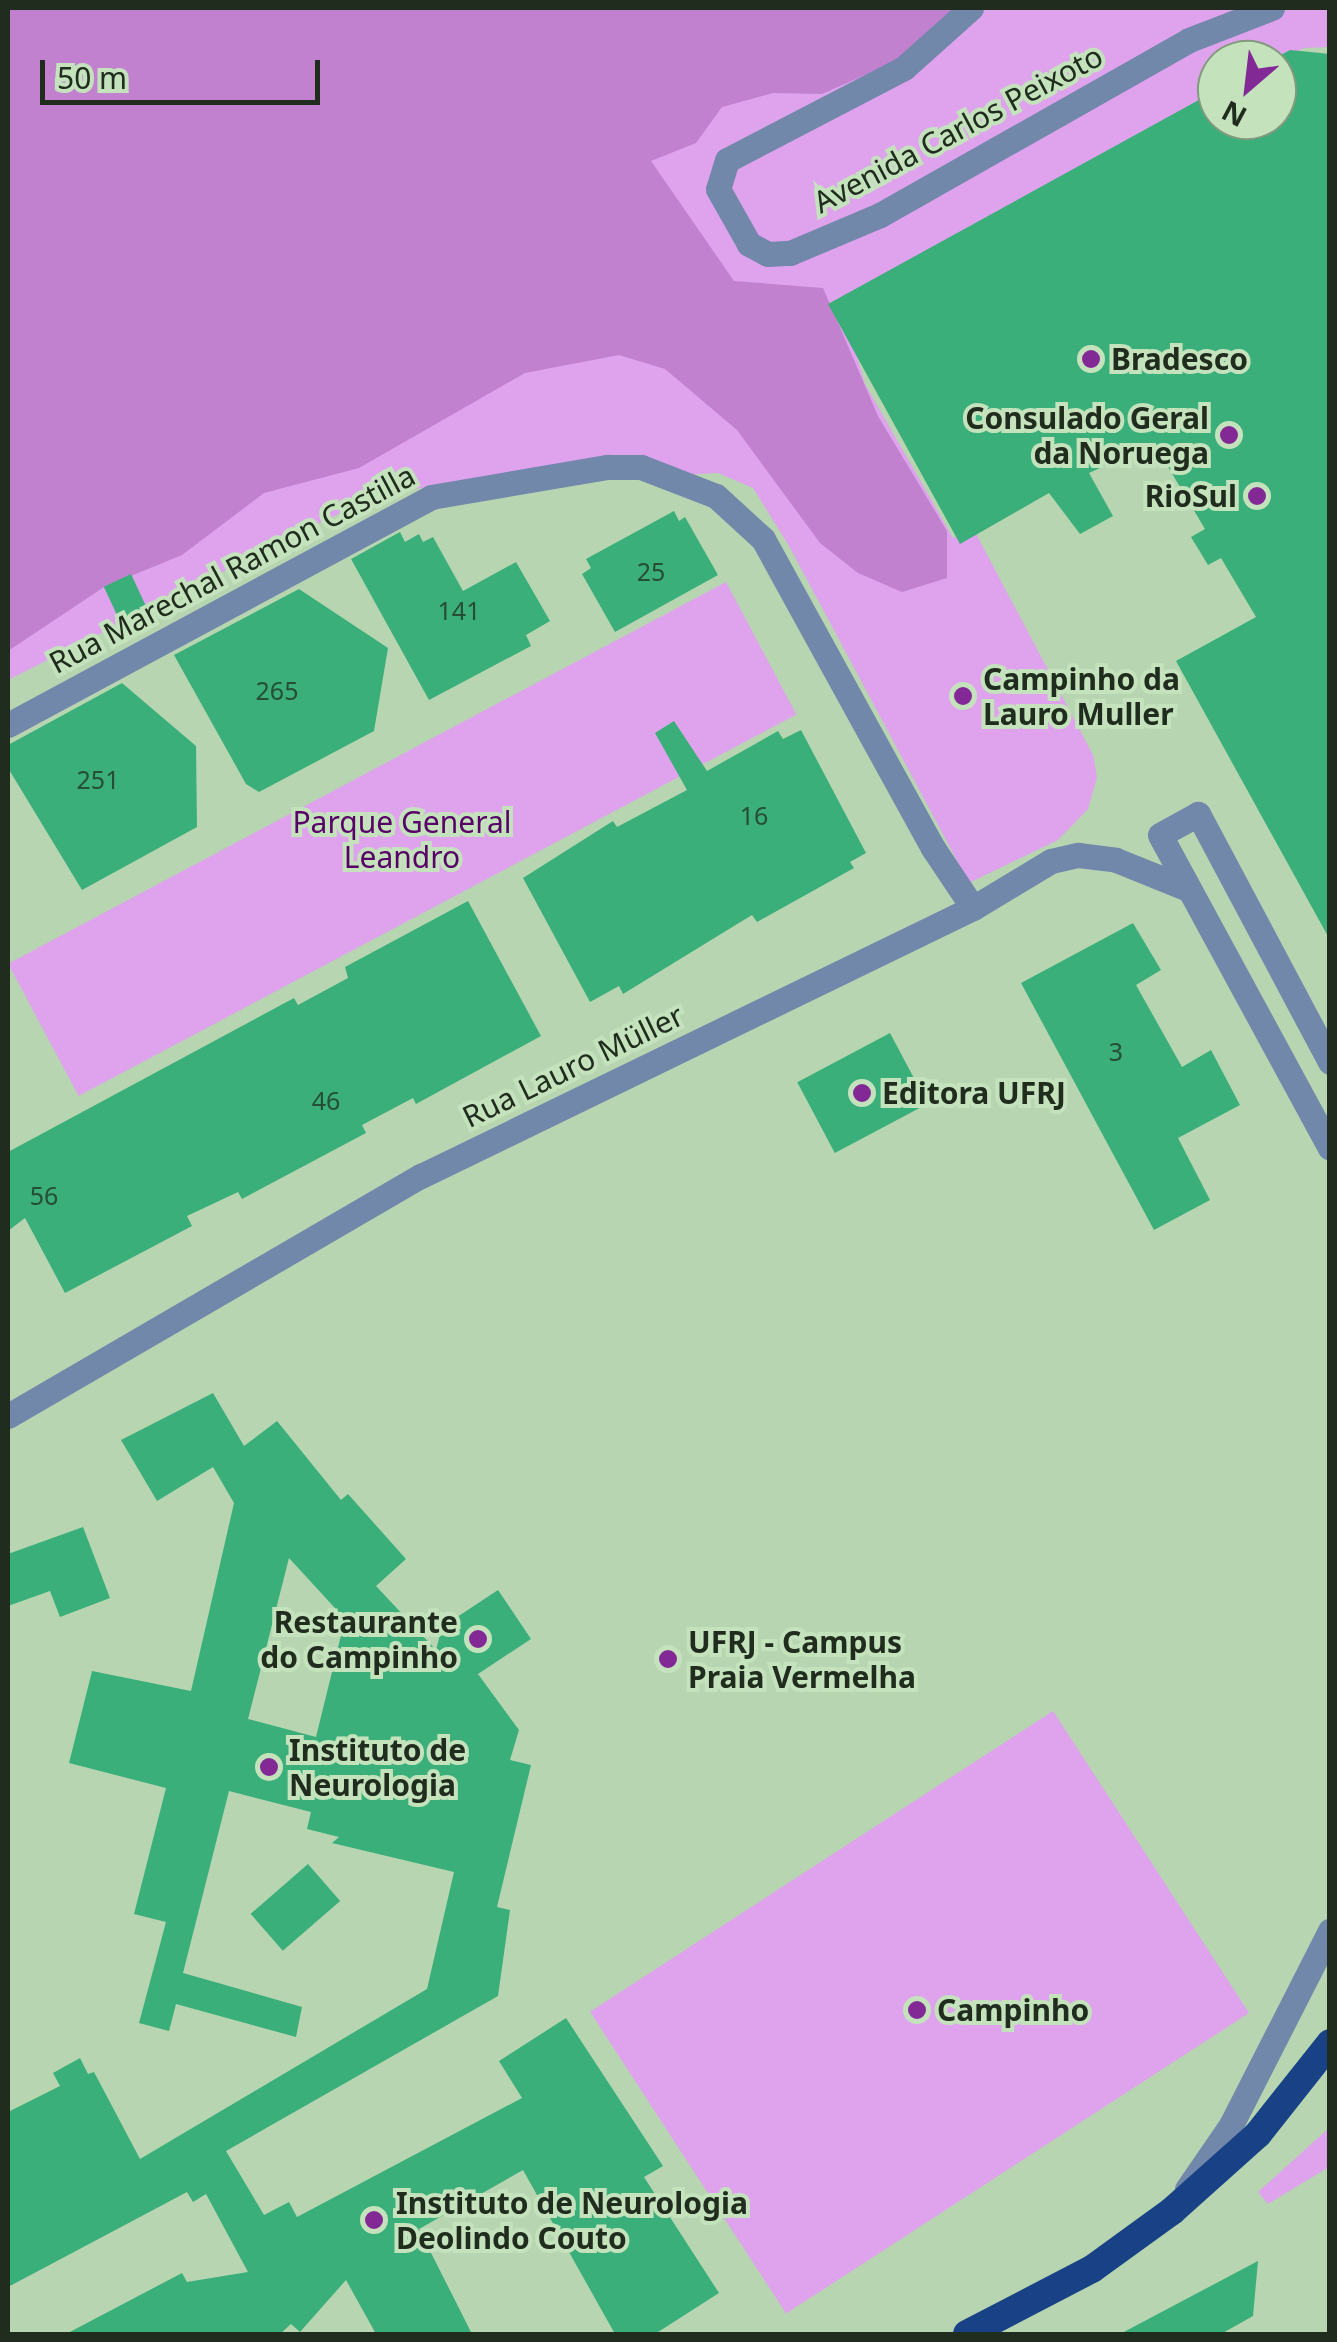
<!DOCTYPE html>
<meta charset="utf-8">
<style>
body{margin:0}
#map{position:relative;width:1337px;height:2342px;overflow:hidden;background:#b7d5b1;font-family:"Noto Sans",sans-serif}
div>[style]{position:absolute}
.green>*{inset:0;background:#dea3ec;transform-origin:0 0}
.forest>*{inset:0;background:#c181cf}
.building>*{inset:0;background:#3aaf7a;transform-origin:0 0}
.minor>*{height:25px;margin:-12.5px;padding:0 12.5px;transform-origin:12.5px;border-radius:12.5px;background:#7288ab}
.trunk>*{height:28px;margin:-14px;padding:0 14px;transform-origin:14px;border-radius:14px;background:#184285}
.dots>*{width:28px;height:28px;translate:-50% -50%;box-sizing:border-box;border:5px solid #c4e3bd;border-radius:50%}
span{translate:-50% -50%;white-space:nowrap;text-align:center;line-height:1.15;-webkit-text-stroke:8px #c4e3bd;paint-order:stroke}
.number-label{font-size:25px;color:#264d35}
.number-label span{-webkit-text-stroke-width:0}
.street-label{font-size:30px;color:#202c1e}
.poi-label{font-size:30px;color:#202c1e;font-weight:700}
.left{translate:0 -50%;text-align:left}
.right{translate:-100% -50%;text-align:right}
.park-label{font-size:30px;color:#580068}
.frame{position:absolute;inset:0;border:10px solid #202c1e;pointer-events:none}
.north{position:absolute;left:1197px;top:40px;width:100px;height:100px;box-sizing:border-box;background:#c4e3bd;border:2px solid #829a7d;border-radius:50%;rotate:208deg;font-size:28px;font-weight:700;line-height:40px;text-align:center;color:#202c1e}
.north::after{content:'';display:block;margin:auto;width:35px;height:45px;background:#832996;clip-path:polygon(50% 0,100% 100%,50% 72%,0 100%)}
.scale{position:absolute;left:40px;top:60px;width:280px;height:45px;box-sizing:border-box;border:5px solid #202c1e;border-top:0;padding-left:12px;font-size:30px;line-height:35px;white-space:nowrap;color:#202c1e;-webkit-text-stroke:8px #c4e3bd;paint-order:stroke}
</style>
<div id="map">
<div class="green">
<i style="clip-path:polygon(8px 8px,1329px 8px,1329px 47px,1304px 48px,1277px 61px,1217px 60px,1217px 94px,844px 313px,865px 384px,953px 538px,973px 528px,1093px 755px,1097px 777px,1088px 809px,1058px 840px,969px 883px,789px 546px,753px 488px,718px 473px,386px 490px,8px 680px)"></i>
<i style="left:726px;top:582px;width:150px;height:813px;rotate:62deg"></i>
<i style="left:1053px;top:1711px;width:360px;height:552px;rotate:57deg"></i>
<i style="clip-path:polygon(1329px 2128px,1329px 2167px,1268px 2204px,1258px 2192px)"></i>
</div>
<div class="forest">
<i style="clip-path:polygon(8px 8px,959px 8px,908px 56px,822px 94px,773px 93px,722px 107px,696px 143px,651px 161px,734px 281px,823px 288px,878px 416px,947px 531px,947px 578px,902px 592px,858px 573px,820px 543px,737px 430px,665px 369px,619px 355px,525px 373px,359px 468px,264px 493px,182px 555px,104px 587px,8px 651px)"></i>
</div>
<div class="building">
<i style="clip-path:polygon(1290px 50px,1330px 54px,1330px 940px,1176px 661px,1256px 617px,1221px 558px,1208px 565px,1191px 537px,1205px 529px,1154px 443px,1089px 473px,1113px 516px,1080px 534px,1049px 493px,960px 544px,828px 304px,1217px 90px,1217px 120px,1277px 120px,1277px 57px)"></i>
<i style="clip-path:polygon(674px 511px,679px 521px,685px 517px,718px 575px,615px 632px,582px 574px,591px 568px,586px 559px)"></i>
<i style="clip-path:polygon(400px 532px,405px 542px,419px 534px,423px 542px,433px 537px,463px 591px,516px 562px,550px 621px,526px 635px,531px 646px,429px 700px,351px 559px)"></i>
<i style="left:131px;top:574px;width:40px;height:30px;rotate:65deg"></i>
<i style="clip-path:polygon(299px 589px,388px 648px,374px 731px,259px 792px,246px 784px,174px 655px)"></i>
<i style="clip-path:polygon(122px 683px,196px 746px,197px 827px,82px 890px,8px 768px,8px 745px)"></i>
<i style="clip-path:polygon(674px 721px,707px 771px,778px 731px,783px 739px,801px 730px,866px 853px,850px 862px,854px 868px,757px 922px,752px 915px,623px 994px,619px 986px,590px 1002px,523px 878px,613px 821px,617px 827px,687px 790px,655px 733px)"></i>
<i style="clip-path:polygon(468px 901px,541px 1036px,416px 1104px,413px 1098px,362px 1125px,366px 1133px,242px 1199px,238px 1192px,187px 1216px,192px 1226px,65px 1293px,25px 1218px,8px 1231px,8px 1152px,294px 998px,298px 1005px,348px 978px,345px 967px)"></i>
<i style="clip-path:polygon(1133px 923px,1161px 970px,1136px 985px,1182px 1067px,1211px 1050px,1240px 1105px,1178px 1138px,1210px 1200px,1154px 1230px,1021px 983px)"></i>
<i style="left:890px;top:1033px;width:80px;height:105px;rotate:62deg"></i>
<i style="clip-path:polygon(evenodd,213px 1393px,244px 1446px,277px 1421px,341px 1500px,348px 1494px,406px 1559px,376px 1586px,436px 1650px,442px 1627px,498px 1590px,531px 1639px,478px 1674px,519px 1730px,510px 1760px,531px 1765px,497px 1907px,510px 1910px,498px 1996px,226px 2151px,264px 2215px,289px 2202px,297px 2217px,522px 2098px,499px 2061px,566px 2018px,663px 2166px,644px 2177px,719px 2293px,655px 2334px,615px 2334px,523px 2170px,419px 2229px,472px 2334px,376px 2334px,346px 2280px,300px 2332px,291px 2324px,280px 2334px,66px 2334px,182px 2273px,187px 2282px,248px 2272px,206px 2194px,193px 2202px,187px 2192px,8px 2287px,8px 2112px,60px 2086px,53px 2073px,80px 2058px,88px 2074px,94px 2072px,140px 2159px,427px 1989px,454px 1872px,332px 1843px,339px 1837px,307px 1829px,311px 1812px,229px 1791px,183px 1973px,302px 2007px,296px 2037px,176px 2004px,169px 2031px,139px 2023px,166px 1922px,134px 1914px,166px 1788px,69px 1763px,92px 1671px,191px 1691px,234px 1503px,213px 1467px,157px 1501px,121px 1440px,213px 1393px,289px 1558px,345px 1619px,316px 1737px,248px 1719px,289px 1558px)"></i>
<i style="clip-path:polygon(83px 1527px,110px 1598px,60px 1617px,50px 1591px,8px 1606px,8px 1554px)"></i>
<i style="left:308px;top:1864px;width:49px;height:76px;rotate:49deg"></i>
<i style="clip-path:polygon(1258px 2261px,1253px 2316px,1221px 2334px,1120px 2334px)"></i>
</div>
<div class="minor">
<i style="left:971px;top:8px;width:90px;rotate:138.2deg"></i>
<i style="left:904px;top:68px;width:199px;rotate:152.5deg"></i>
<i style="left:727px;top:160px;width:30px;rotate:107deg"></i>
<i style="left:718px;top:189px;width:63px;rotate:60.6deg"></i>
<i style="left:749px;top:244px;width:21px;rotate:28deg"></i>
<i style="left:768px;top:254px;width:22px;rotate:-3deg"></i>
<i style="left:790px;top:253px;width:98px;rotate:-22.9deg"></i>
<i style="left:880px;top:215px;width:355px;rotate:-29.5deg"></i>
<i style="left:1189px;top:40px;width:89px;rotate:-21.1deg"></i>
<i style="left:8px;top:725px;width:481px;rotate:-28.3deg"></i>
<i style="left:431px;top:497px;width:179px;rotate:-9.7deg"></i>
<i style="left:607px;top:467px;width:34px"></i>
<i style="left:641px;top:467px;width:80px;rotate:21.1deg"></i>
<i style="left:716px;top:496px;width:64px;rotate:42.5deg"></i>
<i style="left:763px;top:539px;width:353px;rotate:61.2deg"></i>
<i style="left:933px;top:848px;width:72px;rotate:56.3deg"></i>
<i style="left:1330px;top:1062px;width:281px;rotate:-118deg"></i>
<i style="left:1198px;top:814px;width:43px;rotate:151.1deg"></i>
<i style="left:1160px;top:835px;width:356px;rotate:61.5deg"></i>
<i style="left:8px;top:1416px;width:478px;rotate:-30.2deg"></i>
<i style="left:421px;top:1176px;width:614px;rotate:-25.9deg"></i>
<i style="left:973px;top:908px;width:91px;rotate:-31.1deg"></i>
<i style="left:1051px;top:861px;width:28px;rotate:-13deg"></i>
<i style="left:1078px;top:855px;width:38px;rotate:7deg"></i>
<i style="left:1116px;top:860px;width:78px;rotate:21.9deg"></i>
<i style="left:1187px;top:2189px;width:78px;rotate:-55.5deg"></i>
<i style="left:1231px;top:2125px;width:218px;rotate:-63deg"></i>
</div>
<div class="trunk">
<i style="left:967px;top:2334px;width:141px;rotate:-27.5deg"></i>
<i style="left:1092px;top:2269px;width:99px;rotate:-35.9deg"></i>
<i style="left:1172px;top:2211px;width:115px;rotate:-41.8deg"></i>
<i style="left:1258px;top:2134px;width:116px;rotate:-51.6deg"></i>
</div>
<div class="dots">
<i style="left:1091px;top:359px;background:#832996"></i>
<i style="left:1229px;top:435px;background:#832996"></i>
<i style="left:1257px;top:496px;background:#832996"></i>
<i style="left:963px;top:696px;background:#832996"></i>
<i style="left:862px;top:1093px;background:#832996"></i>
<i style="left:478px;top:1639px;background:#832996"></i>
<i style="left:668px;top:1659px;background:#832996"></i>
<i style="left:269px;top:1767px;background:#832996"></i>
<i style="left:917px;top:2010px;background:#832996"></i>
<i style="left:374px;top:2220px;background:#832996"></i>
</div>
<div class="number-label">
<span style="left:651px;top:571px">25</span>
<span style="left:459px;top:610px">141</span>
<span style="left:277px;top:690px">265</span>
<span style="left:98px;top:779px">251</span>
<span style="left:754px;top:815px">16</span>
<span style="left:1116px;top:1051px">3</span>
<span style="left:326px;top:1100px">46</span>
<span style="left:44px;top:1195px">56</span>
</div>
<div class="street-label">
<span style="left:958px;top:129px;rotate:-28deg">Avenida Carlos Peixoto</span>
<span style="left:232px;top:569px;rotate:-28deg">Rua Marechal Ramon Castilla</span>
<span style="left:573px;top:1066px;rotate:-26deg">Rua Lauro Müller</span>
</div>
<div class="poi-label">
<span class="left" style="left:1111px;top:359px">Bradesco</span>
<span class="right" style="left:1209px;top:435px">Consulado Geral<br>da Noruega</span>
<span class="right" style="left:1237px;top:496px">RioSul</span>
<span class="left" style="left:983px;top:696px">Campinho da<br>Lauro Muller</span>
<span class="left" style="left:882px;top:1093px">Editora UFRJ</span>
<span class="right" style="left:458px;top:1639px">Restaurante<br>do Campinho</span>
<span class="left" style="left:688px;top:1659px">UFRJ - Campus<br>Praia Vermelha</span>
<span class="left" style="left:289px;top:1767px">Instituto de<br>Neurologia</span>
<span class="left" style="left:937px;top:2010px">Campinho</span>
<span class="left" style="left:396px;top:2220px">Instituto de Neurologia<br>Deolindo Couto</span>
</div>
<div class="park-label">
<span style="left:402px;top:839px">Parque General<br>Leandro</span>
</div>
<div class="frame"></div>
<div class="north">N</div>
<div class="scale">50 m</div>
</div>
